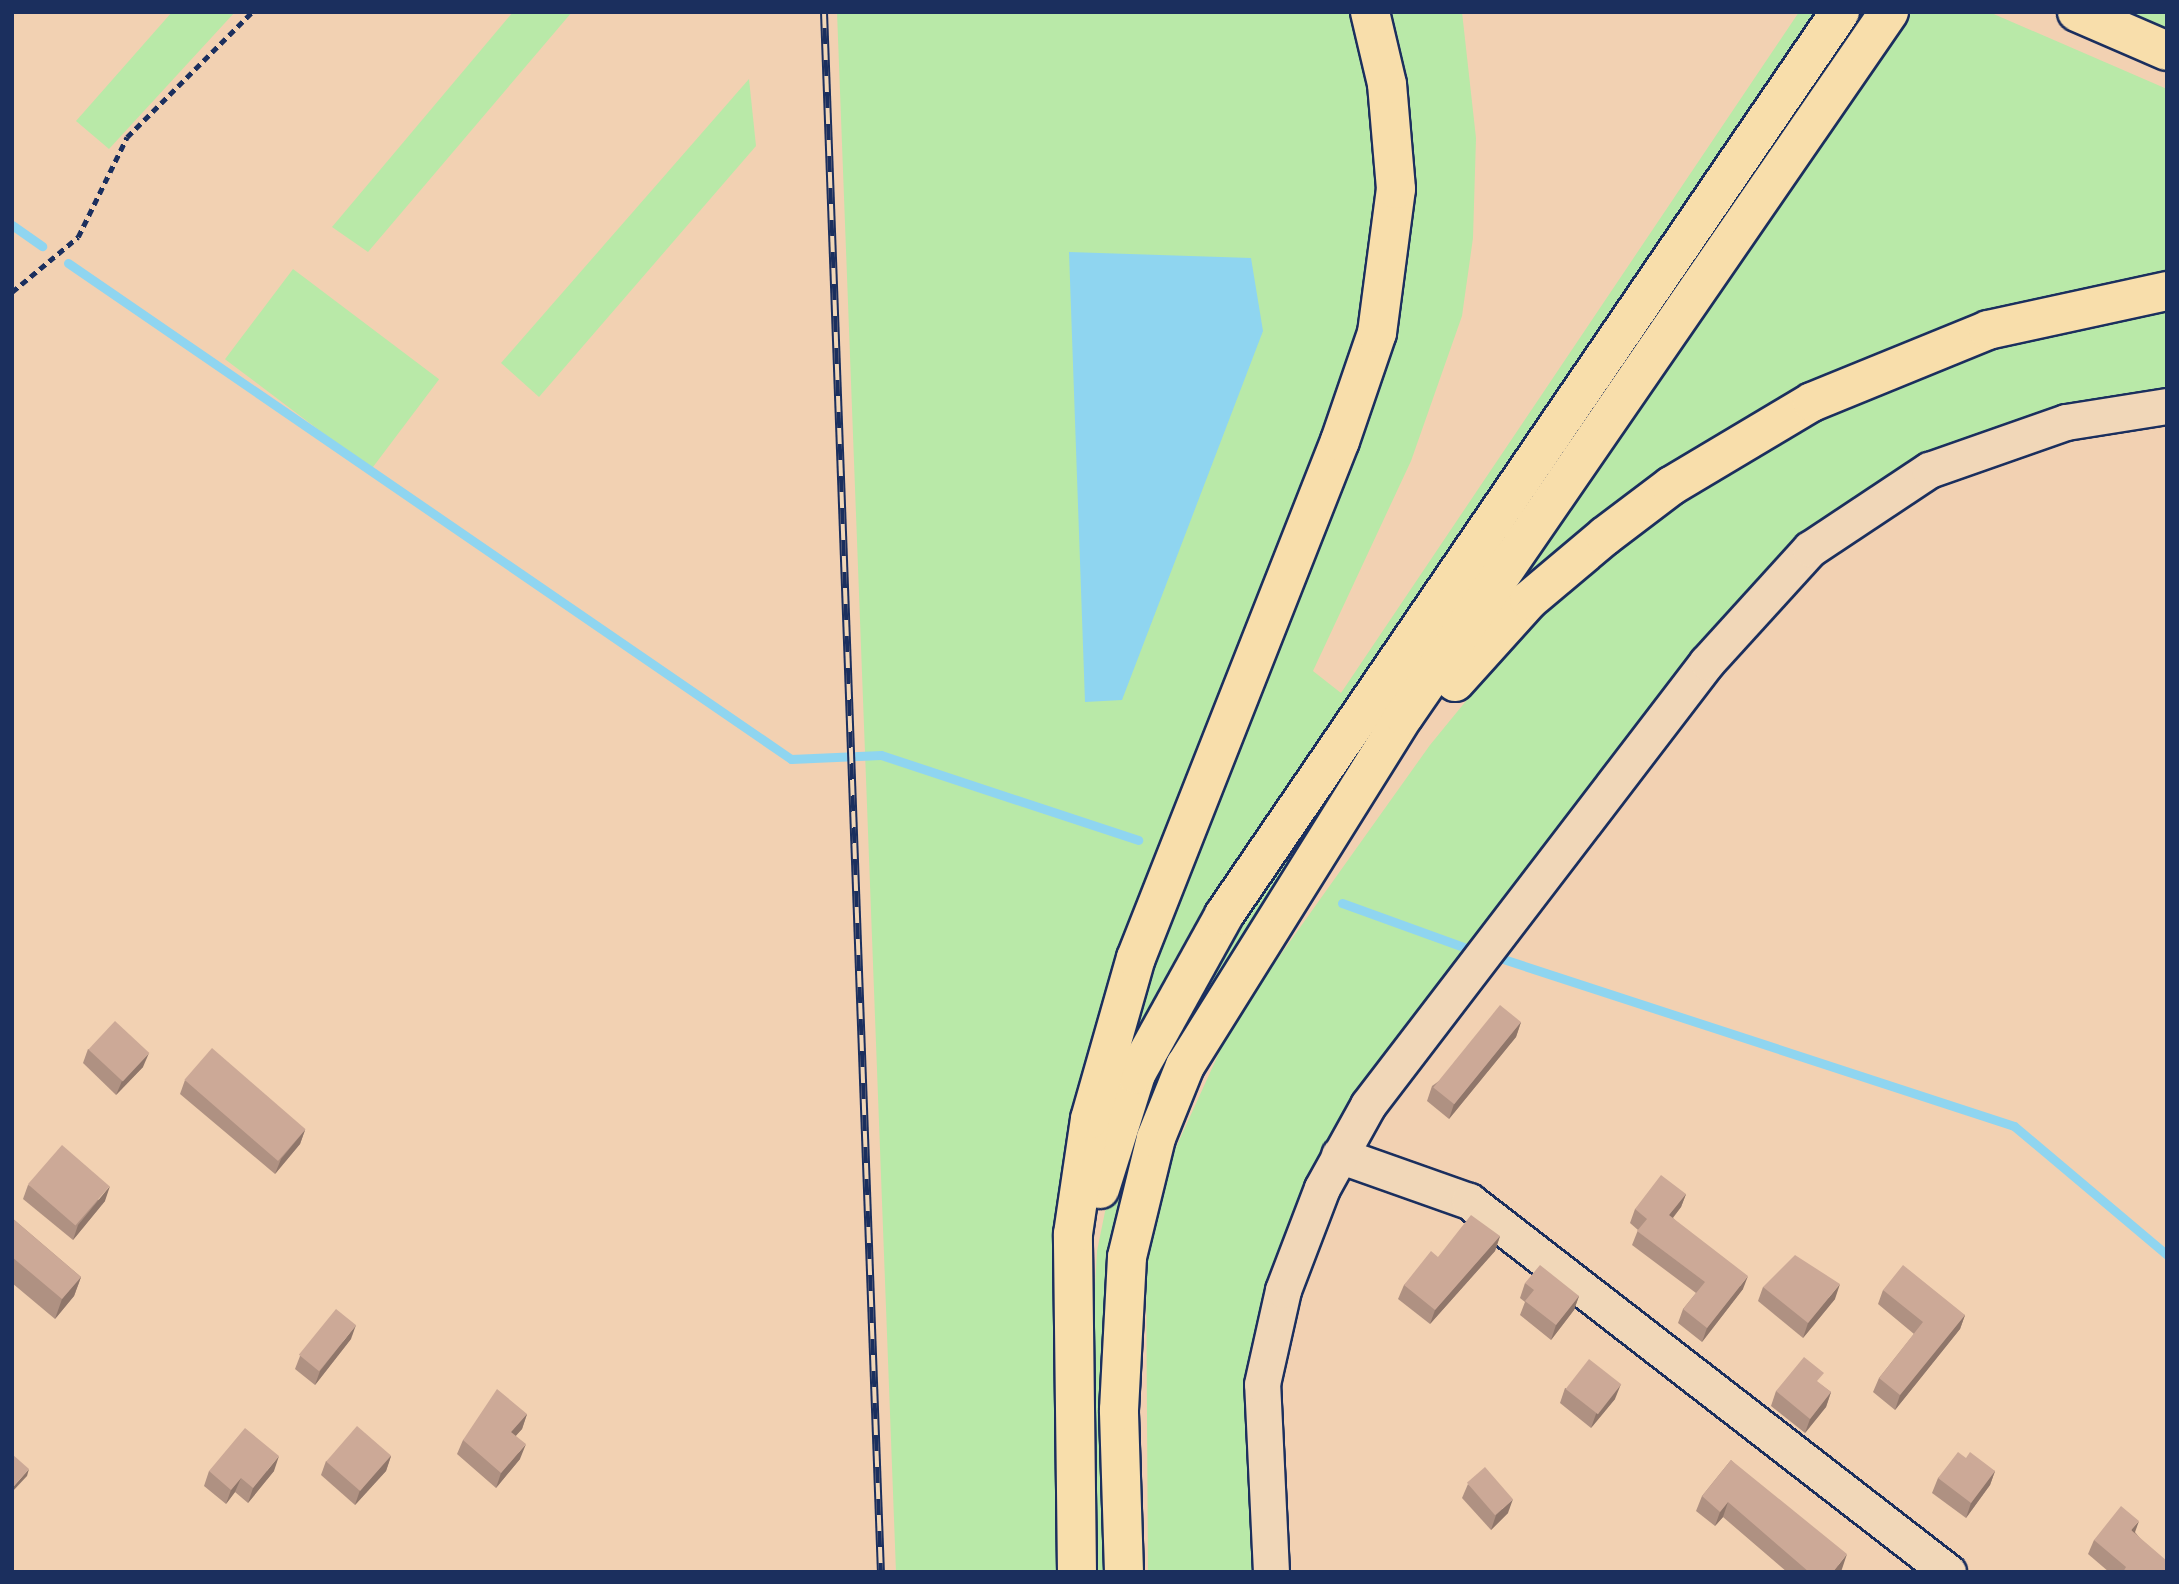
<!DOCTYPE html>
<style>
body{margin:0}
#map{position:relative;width:2179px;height:1584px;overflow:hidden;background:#f2d1b2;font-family:Dekko,sans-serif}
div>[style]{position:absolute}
.green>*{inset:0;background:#b9e9a8;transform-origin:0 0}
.water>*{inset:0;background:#8fd5f0}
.stream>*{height:9px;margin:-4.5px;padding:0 4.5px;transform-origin:4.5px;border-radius:4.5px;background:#8fd5f0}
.path>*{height:4.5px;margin-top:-2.25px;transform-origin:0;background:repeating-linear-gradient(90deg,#1b2f5e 0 7px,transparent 0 12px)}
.roads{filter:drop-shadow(2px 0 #1b2f5e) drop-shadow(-2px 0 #1b2f5e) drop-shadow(0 2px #1b2f5e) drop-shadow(0 -2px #1b2f5e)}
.minor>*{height:35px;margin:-17.5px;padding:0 17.5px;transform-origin:17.5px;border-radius:17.5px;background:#f1d7b8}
.highway>*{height:38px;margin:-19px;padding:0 19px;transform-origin:19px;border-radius:19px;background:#f8deab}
.rail>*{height:8px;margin-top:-4px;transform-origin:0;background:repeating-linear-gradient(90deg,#f1d7b8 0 16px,#1b2f5e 0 32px);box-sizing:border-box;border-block:2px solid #1b2f5e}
.wall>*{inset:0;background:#af9182}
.shaded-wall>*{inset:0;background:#8f766a}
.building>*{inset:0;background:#cca997;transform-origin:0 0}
span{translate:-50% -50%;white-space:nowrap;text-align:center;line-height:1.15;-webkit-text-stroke:5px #f1d7b8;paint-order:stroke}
.frame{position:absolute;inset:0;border:14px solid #1b2f5e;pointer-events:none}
</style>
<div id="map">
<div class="green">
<i style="clip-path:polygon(172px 12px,235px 12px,109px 149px,76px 121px)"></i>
<i style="clip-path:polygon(513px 12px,572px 12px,368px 252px,332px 227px)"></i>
<i style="clip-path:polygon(837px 12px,1352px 12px,1370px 72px,1380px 198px,1349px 371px,1113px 975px,1074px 1123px,1055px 1348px,1060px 1572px,896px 1572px)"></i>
<i style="clip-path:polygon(1388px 12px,1462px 12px,1476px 138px,1473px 238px,1462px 316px,1411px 461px,1313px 671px,1341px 693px,1799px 12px,1824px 12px,1120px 1092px,1120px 1037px,1386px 367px,1401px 306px,1413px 181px)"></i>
<i style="clip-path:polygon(1855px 12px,1870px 12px,1238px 942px,1159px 1082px,1109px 1572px,1094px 1572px,1090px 1374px,1097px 1251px,1108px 1197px,1181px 1009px)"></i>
<i style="clip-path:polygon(1902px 12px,1989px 12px,2167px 89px,2167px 280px,1957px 327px,1496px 616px)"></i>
<i style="clip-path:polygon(2117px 12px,2167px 12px,2167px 34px)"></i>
<i style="clip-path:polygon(749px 79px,756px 146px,539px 397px,501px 363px)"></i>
<i style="left:293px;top:269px;width:183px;height:113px;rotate:37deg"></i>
<i style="clip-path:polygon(2167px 306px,2167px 400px,1935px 455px,1853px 498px,1841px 516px,1770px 579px,1291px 1235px,1263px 1572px,1148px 1572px,1146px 1259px,1167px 1167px,1234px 1020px,1430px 745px,1506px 652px,1566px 592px,1660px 514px,1740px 462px,1946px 359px)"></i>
</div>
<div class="water">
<i style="clip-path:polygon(1069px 252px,1251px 258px,1263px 331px,1122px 700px,1085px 702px)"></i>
</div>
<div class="stream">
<i style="left:12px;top:225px;width:37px;rotate:35deg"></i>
<i style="left:68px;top:263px;width:877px;rotate:34.45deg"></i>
<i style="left:791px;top:759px;width:90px;rotate:-2.5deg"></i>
<i style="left:881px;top:755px;width:271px;rotate:18.3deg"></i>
<i style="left:1342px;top:903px;width:138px;rotate:19.9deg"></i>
<i style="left:1497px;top:957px;width:544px;rotate:18.1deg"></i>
<i style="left:2014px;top:1126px;width:200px;rotate:40.1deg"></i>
</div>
<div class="path">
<i style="left:12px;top:292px;width:86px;rotate:-39.8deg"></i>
<i style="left:78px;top:237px;width:111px;rotate:-63.9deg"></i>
<i style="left:127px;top:137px;width:177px;rotate:-45deg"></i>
</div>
<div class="roads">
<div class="minor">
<i style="left:1339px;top:1155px;width:138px;rotate:19.5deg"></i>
<i style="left:1469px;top:1201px;width:606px;rotate:37.76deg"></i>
<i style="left:1271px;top:1572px;width:188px;rotate:-92.7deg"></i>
<i style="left:1262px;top:1384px;width:96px;rotate:-77.4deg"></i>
<i style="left:1283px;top:1290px;width:109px;rotate:-69.1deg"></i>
<i style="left:1322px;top:1188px;width:95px;rotate:-61deg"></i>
<i style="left:1368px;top:1105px;width:558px;rotate:-52.58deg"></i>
<i style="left:1707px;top:662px;width:153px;rotate:-47.7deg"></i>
<i style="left:1810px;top:549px;width:143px;rotate:-33.6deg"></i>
<i style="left:1929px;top:470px;width:145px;rotate:-19.3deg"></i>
<i style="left:2066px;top:422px;width:102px;rotate:-9deg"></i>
</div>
<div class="highway">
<i style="left:2077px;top:12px;width:98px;rotate:23.4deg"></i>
<i style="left:1455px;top:682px;width:110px;rotate:-47.9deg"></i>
<i style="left:1529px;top:600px;width:99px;rotate:-40.1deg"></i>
<i style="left:1605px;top:536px;width:83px;rotate:-37.1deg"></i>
<i style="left:1671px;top:486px;width:164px;rotate:-30.8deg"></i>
<i style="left:1812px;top:402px;width:190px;rotate:-22.2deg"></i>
<i style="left:1988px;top:330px;width:183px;rotate:-12.3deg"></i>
<i style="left:1100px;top:1189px;width:121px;rotate:-72.6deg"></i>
<i style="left:1136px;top:1074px;width:182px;rotate:-61deg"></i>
<i style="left:1224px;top:915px;width:1093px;rotate:-55.7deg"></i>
<i style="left:1077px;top:1572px;width:338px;rotate:-90.7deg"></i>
<i style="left:1073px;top:1234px;width:116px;rotate:-81.6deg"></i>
<i style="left:1090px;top:1119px;width:167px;rotate:-74.1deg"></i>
<i style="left:1136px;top:958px;width:556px;rotate:-68.47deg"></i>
<i style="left:1340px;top:441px;width:114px;rotate:-71.1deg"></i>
<i style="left:1377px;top:333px;width:145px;rotate:-82.5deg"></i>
<i style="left:1396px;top:189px;width:105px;rotate:-94.9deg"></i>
<i style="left:1387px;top:84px;width:74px;rotate:-103.3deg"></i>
<i style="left:1124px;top:1572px;width:162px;rotate:-91.8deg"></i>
<i style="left:1119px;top:1410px;width:153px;rotate:-87deg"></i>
<i style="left:1127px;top:1257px;width:122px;rotate:-76.3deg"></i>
<i style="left:1156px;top:1138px;width:78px;rotate:-68.1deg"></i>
<i style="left:1185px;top:1066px;width:413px;rotate:-58deg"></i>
<i style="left:1404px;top:716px;width:855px;rotate:-55.44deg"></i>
</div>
</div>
<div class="rail">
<i style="left:824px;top:12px;width:1561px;rotate:87.91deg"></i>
</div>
<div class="wall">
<i style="clip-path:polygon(1521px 1022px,1516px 1037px,1449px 1119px,1427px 1101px,1432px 1086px)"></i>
<i style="clip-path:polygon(88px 1049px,143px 1067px,116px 1095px,83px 1063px)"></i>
<i style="clip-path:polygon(185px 1080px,305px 1130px,300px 1144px,275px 1174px,180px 1094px)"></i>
<i style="clip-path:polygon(28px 1185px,105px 1201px,73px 1240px,23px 1199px)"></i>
<i style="clip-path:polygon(1686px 1194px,1681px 1207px,1673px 1218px,1743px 1289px,1702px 1342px,1678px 1323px,1683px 1309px,1696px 1293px,1632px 1245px,1638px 1230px,1630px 1223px,1635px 1209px)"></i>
<i style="clip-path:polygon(12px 1218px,81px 1277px,74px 1296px,55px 1319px,12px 1283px)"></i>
<i style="clip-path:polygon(1500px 1236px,1495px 1251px,1430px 1324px,1398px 1299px,1404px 1285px,1438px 1257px)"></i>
<i style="clip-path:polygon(1525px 1283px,1579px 1296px,1574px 1310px,1551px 1340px,1520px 1315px,1525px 1302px,1520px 1298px)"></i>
<i style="clip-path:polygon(1763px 1287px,1835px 1299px,1803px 1338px,1758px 1301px)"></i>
<i style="clip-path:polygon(1883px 1290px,1965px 1315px,1960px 1329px,1895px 1410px,1873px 1392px,1879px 1378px,1914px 1334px,1878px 1304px)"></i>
<i style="clip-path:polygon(351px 1339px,315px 1385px,295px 1369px,300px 1356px)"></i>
<i style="clip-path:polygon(1820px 1384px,1831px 1392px,1826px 1407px,1805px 1433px,1771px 1406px,1776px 1391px)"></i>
<i style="clip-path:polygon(1565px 1388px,1615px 1399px,1591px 1428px,1560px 1403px)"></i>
<i style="clip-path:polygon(527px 1414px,522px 1429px,515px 1436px,520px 1459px,496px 1488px,457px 1454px,463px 1440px)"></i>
<i style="clip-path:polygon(391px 1456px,386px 1471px,355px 1505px,321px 1475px,326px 1461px)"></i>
<i style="clip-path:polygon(1966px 1458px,1995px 1471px,1990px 1485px,1966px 1518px,1932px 1493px,1938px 1478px)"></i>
<i style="clip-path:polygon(1731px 1460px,1842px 1569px,1840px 1572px,1787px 1572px,1723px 1517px,1715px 1526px,1696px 1511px,1702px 1496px)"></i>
<i style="clip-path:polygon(209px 1471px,274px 1471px,248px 1503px,235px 1492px,226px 1504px,204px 1486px)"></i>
<i style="clip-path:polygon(1468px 1484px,1508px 1513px,1491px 1530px,1462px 1498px)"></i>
<i style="clip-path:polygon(2135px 1532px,2167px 1572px,2109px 1572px,2088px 1554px,2094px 1540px)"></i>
</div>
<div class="shaded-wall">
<i style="clip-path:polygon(1521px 1022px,1516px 1037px,1449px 1119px,1454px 1104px)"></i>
<i style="clip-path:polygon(149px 1053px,143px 1067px,116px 1095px,122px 1081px)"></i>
<i style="clip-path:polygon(305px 1130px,300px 1144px,275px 1174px,281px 1159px)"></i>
<i style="clip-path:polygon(110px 1186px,105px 1201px,73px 1240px,78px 1225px)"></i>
<i style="clip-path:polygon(1686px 1194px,1681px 1207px,1664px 1229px,1669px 1215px)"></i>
<i style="clip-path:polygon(1500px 1236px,1495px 1251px,1430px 1324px,1435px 1310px)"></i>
<i style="clip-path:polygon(1748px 1276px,1743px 1289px,1702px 1342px,1707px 1328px)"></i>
<i style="clip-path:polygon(81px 1277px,74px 1296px,55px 1319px,62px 1299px)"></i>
<i style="clip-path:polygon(1840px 1284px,1835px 1299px,1803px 1338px,1808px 1323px)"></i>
<i style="clip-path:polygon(1579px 1296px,1574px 1310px,1551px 1340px,1556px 1325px)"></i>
<i style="clip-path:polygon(1965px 1315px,1960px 1329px,1895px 1410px,1900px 1395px)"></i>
<i style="clip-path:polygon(356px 1325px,351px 1339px,315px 1385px,320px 1371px)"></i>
<i style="clip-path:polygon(1621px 1384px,1615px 1399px,1591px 1428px,1596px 1414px)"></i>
<i style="clip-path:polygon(1831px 1392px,1826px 1407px,1805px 1433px,1810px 1419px)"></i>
<i style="clip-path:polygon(527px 1414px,522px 1429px,506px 1447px,511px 1432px)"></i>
<i style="clip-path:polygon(526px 1444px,520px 1459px,496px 1488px,501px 1473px)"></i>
<i style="clip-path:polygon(279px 1456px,274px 1471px,248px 1503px,253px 1488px)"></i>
<i style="clip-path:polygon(391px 1456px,386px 1471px,355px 1505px,360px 1490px)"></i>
<i style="clip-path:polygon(29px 1469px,27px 1476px,12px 1492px,14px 1486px)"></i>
<i style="clip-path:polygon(1995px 1471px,1990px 1485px,1966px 1518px,1971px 1503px)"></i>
<i style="clip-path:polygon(241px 1478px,235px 1492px,226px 1504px,231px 1490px)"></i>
<i style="clip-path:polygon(1513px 1499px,1508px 1513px,1491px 1530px,1496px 1515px)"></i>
<i style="clip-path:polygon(1728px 1502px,1723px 1517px,1715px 1526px,1720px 1512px)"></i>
<i style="clip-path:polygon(2139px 1521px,2134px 1535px,2131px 1530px)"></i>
<i style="clip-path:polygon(1847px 1554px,1842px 1569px,1840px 1572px,1833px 1572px)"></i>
</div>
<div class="building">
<i style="left:1500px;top:1005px;width:27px;height:106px;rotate:39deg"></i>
<i style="left:115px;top:1021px;width:47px;height:39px;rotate:43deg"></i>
<i style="left:212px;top:1048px;width:124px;height:42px;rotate:41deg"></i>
<i style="left:62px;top:1145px;width:63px;height:52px;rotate:41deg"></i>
<i style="clip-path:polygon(1661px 1175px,1686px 1194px,1669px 1215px,1748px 1276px,1707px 1328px,1683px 1309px,1705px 1282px,1637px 1231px,1647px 1219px,1635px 1209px)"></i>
<i style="clip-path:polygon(1471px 1215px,1500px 1236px,1435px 1310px,1404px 1285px,1431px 1251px,1438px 1257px)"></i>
<i style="clip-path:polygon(12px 1218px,81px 1277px,62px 1299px,12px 1257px)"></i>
<i style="clip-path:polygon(1795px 1255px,1840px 1284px,1808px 1323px,1763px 1287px)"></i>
<i style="clip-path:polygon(1540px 1265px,1579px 1296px,1556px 1325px,1525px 1301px,1534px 1290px,1525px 1283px)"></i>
<i style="clip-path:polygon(1903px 1265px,1965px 1315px,1900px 1395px,1879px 1378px,1923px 1322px,1883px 1290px)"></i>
<i style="left:336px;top:1309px;width:26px;height:59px;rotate:39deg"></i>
<i style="clip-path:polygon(1804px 1357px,1824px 1373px,1817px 1381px,1831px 1392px,1810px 1419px,1776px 1391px)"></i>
<i style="left:1589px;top:1359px;width:41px;height:38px;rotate:38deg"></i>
<i style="clip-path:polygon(497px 1389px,527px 1414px,511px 1432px,526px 1444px,501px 1473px,463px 1440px)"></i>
<i style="left:357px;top:1426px;width:45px;height:47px;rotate:41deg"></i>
<i style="clip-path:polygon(245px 1428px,279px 1456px,253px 1488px,241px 1478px,231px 1490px,209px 1471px)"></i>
<i style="clip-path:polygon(1958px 1452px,1966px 1458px,1970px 1452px,1995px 1471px,1971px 1503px,1938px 1478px)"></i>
<i style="clip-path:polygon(12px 1454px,29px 1469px,14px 1486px,12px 1485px)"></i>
<i style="clip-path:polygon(1731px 1460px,1847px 1554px,1833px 1572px,1809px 1572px,1728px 1502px,1720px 1512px,1702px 1496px)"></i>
<i style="left:1485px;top:1467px;width:43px;height:24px;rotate:49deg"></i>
<i style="clip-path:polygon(2121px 1506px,2139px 1521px,2131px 1530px,2167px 1561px,2167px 1572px,2123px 1572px,2126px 1567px,2094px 1540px)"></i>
</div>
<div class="frame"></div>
</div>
